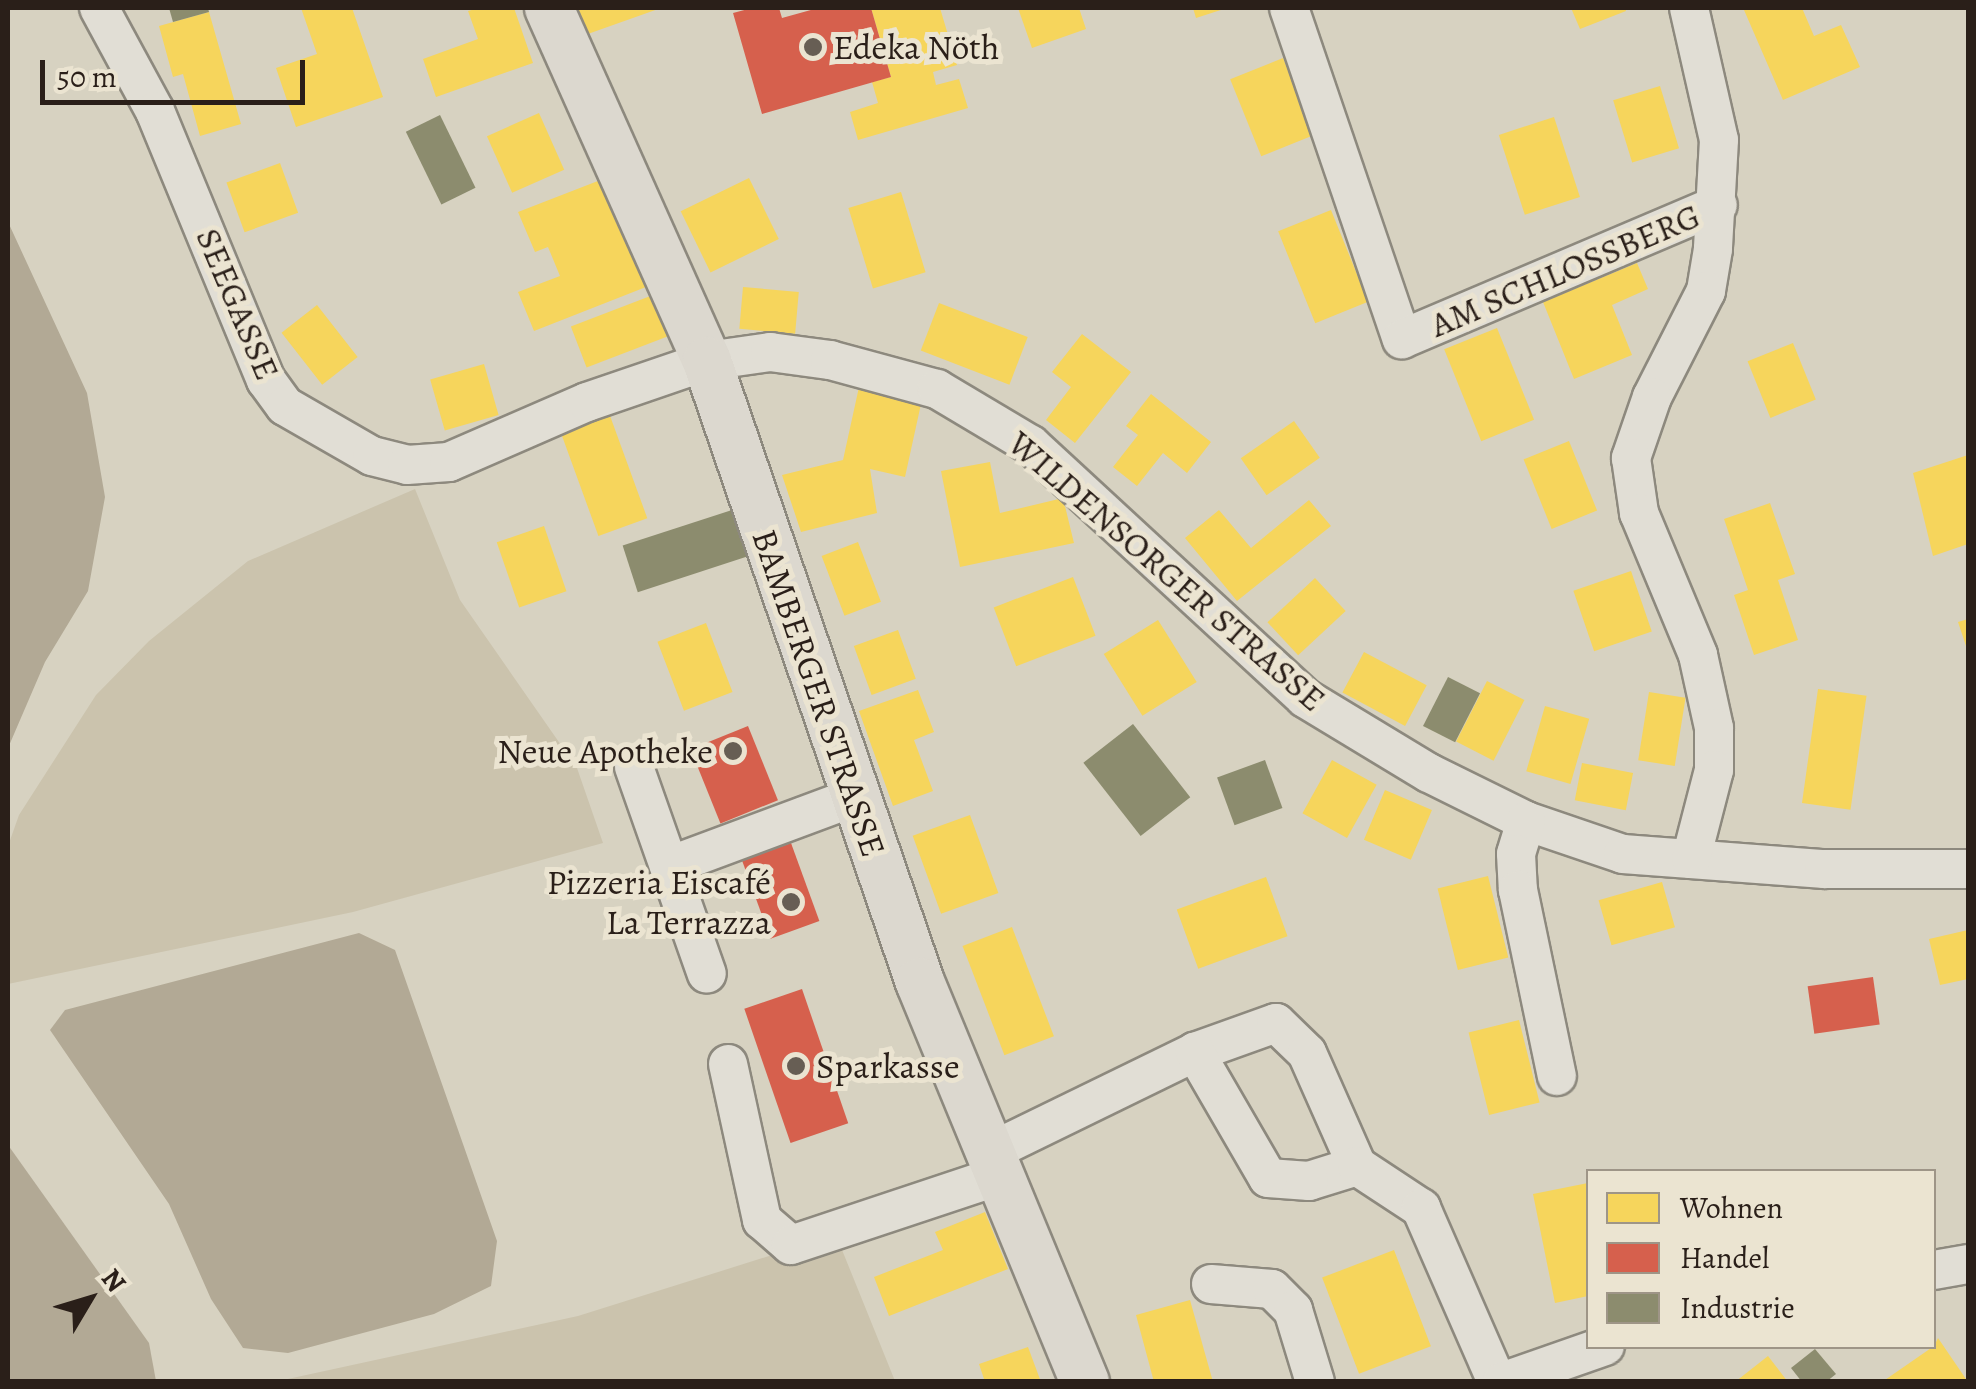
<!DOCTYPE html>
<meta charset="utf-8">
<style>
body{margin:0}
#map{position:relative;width:1976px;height:1389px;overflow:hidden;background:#d7d2c1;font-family:Alegreya,serif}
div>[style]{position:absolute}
.green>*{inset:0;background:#cbc3ad}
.water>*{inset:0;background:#b2a995}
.homes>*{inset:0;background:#f6d55c;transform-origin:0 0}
.shops>*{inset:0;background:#d6604d;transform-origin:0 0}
.industry>*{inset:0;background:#8c8c6e;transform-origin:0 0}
.roads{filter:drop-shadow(2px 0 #8d897e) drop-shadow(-2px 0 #8d897e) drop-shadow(0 2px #8d897e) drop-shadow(0 -2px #8d897e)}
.minor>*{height:38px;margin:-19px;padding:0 19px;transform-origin:19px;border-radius:19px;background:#e1ded5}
.major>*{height:48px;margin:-24px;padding:0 24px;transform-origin:24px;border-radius:24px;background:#dcd8cf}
.dots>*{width:28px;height:28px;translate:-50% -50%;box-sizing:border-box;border:5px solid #ebe4d1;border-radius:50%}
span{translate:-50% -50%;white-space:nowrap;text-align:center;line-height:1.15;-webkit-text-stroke:10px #ebe4d1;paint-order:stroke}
.poi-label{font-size:35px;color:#2a1f19}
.left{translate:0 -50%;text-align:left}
.right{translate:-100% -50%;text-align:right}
.street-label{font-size:35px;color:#2a1f19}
.frame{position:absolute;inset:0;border:10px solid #2a1f19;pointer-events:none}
.legend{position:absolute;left:1586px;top:1169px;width:350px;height:180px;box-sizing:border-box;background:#ebe4d1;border:2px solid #9e9587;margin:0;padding:12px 18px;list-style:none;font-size:30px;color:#2a1f19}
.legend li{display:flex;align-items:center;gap:20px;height:50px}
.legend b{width:50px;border:2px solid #9e9587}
.north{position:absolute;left:40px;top:1249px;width:100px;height:100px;-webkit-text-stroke:8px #ebe4d1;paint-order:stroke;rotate:52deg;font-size:28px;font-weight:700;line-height:40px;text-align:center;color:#2a1f19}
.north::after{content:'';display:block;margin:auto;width:35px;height:45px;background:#2a1f19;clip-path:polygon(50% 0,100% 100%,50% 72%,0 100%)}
.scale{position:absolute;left:40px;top:60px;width:265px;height:45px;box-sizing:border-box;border:5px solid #2a1f19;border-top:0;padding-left:12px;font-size:30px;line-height:35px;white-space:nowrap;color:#2a1f19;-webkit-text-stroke:8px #ebe4d1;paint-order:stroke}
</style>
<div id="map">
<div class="green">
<i style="clip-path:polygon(415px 489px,460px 600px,577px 768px,603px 843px,353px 912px,8px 984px,8px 846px,19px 815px,96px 695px,149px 641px,248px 561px)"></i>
<i style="clip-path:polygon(836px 1235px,895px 1381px,274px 1382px,578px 1316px)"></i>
</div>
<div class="water">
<i style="clip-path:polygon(8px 222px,87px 393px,105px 497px,88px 591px,45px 662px,8px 748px)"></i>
<i style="clip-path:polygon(359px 933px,395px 950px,497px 1241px,491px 1286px,434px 1314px,288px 1353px,243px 1348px,211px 1299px,169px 1204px,50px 1030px,65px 1010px)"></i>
<i style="clip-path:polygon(8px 1145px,149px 1343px,156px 1381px,8px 1381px)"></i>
</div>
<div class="homes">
<i style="clip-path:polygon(301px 8px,352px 8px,383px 97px,296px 127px,276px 68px,317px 54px)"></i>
<i style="clip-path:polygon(479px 8px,514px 8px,533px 63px,436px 97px,423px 59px,478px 39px,468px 11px)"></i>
<i style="clip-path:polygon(575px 8px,661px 8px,585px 35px)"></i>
<i style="clip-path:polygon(871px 8px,940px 8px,957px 65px,933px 72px,936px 85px,959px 79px,968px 108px,858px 140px,850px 112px,878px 103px,872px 82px,891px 77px)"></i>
<i style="clip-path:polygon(1018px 8px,1079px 8px,1086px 29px,1032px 48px)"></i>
<i style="clip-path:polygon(1193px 8px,1227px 8px,1196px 18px)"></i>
<i style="clip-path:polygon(1571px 8px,1625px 8px,1626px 11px,1580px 29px)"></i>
<i style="clip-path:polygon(1802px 8px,1814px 36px,1841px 25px,1860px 67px,1783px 100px,1744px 10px)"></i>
<i style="clip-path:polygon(209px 12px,241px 124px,200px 136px,183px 74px,173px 77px,159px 26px)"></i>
<i style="left:1283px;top:58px;width:83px;height:57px;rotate:68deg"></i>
<i style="left:1660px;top:86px;width:65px;height:49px;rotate:73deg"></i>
<i style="left:539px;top:113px;width:62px;height:57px;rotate:66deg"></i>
<i style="left:1554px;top:117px;width:84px;height:58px;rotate:72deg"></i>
<i style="left:280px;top:163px;width:53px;height:57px;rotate:70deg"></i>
<i style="left:749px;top:178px;width:68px;height:76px;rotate:64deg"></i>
<i style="clip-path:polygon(603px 179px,646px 287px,534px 331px,518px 292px,560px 276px,548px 247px,535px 252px,518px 212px)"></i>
<i style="left:901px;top:192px;width:84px;height:55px;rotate:73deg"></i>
<i style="left:1331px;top:210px;width:99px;height:57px;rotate:68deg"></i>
<i style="clip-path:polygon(1637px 263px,1648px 289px,1612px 305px,1632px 355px,1574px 379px,1543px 302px)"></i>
<i style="left:743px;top:287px;width:56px;height:42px;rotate:5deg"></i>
<i style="left:653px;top:295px;width:44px;height:88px;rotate:69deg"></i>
<i style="left:939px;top:303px;width:95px;height:51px;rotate:21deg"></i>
<i style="left:317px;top:305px;width:66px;height:45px;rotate:52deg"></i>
<i style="left:1497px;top:328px;width:99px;height:57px;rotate:68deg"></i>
<i style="clip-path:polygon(1082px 334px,1131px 372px,1075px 443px,1046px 420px,1071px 387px,1052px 372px)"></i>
<i style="left:1793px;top:343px;width:61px;height:49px;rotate:68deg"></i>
<i style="left:484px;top:364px;width:53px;height:56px;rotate:74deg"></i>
<i style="clip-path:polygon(859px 387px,921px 404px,905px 477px,870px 469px,877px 513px,801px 532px,782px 475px,843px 460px)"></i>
<i style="clip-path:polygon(1151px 394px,1211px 442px,1187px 473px,1163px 453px,1137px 486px,1113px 467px,1138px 435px,1126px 426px)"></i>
<i style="left:609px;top:413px;width:112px;height:52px;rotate:70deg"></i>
<i style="left:1294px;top:421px;width:45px;height:65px;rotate:55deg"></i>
<i style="left:1569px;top:441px;width:75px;height:49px;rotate:68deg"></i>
<i style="clip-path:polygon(1968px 455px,1968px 544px,1933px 556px,1913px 473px)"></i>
<i style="clip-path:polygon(990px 462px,1000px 513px,1063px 498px,1074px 543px,960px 567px,941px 471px)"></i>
<i style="clip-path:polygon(1309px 500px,1331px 526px,1237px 601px,1185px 538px,1219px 510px,1251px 548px)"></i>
<i style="clip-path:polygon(1770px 503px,1795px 574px,1778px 580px,1798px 640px,1754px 655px,1734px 595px,1748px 590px,1724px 519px)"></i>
<i style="left:544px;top:526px;width:69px;height:50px;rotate:71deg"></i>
<i style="left:858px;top:542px;width:64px;height:39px;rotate:69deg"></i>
<i style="left:1631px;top:571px;width:64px;height:61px;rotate:71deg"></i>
<i style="left:1073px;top:577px;width:63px;height:85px;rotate:69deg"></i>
<i style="left:1315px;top:578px;width:45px;height:65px;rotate:47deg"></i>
<i style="clip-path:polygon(1968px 619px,1968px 652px,1958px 622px)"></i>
<i style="left:1158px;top:620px;width:73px;height:64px;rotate:58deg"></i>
<i style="left:706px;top:623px;width:74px;height:52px;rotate:69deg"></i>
<i style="left:898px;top:630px;width:52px;height:47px;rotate:70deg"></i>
<i style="left:1364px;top:652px;width:71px;height:46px;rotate:28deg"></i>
<i style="left:1487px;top:681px;width:42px;height:68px;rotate:27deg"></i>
<i style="left:1818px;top:689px;width:49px;height:115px;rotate:8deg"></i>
<i style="clip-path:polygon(918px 690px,934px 732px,914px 740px,933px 791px,893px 806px,859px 711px)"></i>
<i style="left:1649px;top:692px;width:37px;height:69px;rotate:9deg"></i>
<i style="left:1545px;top:706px;width:46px;height:68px;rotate:16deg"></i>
<i style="left:1332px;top:760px;width:51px;height:61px;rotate:29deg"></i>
<i style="left:1582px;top:763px;width:52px;height:38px;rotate:11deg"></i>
<i style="left:1385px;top:790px;width:51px;height:54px;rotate:23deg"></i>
<i style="left:970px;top:815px;width:83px;height:61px;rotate:70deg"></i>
<i style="left:1488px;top:876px;width:84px;height:52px;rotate:76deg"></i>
<i style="left:1266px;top:877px;width:63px;height:95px;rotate:70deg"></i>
<i style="left:1662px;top:882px;width:47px;height:66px;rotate:74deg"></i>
<i style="left:1012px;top:927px;width:117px;height:53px;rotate:69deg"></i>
<i style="clip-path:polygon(1968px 930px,1968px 979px,1940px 985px,1929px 939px)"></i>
<i style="left:1519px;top:1020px;width:85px;height:52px;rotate:76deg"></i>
<i style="clip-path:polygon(1588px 1183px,1588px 1296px,1555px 1303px,1533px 1194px)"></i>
<i style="clip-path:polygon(985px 1212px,1008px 1269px,889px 1316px,874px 1277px,943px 1250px,935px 1232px)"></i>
<i style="left:1394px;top:1250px;width:103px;height:77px;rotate:69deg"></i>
<i style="clip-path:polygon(1190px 1300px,1213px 1382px,1154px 1382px,1136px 1315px)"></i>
<i style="clip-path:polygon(1938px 1338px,1968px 1382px,1882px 1382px,1934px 1346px)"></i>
<i style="clip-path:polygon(1028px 1347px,1041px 1382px,985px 1382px,979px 1364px)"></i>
<i style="clip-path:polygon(1768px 1356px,1788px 1382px,1735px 1382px)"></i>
</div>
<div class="shops">
<i style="clip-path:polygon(752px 8px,779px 8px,782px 18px,818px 8px,871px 8px,891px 77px,762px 114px,733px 13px)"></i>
<i style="left:748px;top:726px;width:80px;height:62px;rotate:68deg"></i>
<i style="left:791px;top:843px;width:83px;height:52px;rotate:70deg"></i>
<i style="left:1873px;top:977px;width:48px;height:66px;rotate:82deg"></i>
<i style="left:802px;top:989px;width:142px;height:61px;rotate:71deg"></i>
</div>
<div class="industry">
<i style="clip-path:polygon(169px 8px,208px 8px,209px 12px,173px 22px)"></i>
<i style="left:440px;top:115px;width:81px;height:38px;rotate:64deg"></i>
<i style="left:732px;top:510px;width:49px;height:115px;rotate:72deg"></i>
<i style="left:1448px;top:677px;width:36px;height:55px;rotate:27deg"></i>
<i style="left:1133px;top:724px;width:93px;height:63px;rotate:52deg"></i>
<i style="left:1265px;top:760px;width:51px;height:51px;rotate:70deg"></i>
<i style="clip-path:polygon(1815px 1349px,1836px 1374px,1826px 1382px,1802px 1382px,1791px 1368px)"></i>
</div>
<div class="roads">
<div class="minor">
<i style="left:99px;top:8px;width:117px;rotate:61.5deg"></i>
<i style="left:155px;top:111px;width:291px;rotate:67.6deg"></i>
<i style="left:266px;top:380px;width:32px;rotate:54deg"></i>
<i style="left:285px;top:406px;width:100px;rotate:29.9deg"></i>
<i style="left:372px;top:456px;width:36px;rotate:14deg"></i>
<i style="left:407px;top:465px;width:42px;rotate:-4.1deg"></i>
<i style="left:449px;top:462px;width:150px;rotate:-23.5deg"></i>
<i style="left:587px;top:402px;width:127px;rotate:-18.9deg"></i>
<i style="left:707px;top:361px;width:64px;rotate:-8.1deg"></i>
<i style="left:770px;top:352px;width:61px;rotate:7.6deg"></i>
<i style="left:830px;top:360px;width:111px;rotate:15.2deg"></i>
<i style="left:937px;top:389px;width:109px;rotate:30.8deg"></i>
<i style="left:1031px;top:445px;width:373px;rotate:42.7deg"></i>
<i style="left:1305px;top:698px;width:145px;rotate:31.2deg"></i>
<i style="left:1429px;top:773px;width:108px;rotate:26.3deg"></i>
<i style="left:1526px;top:821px;width:102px;rotate:18.8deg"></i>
<i style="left:1623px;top:854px;width:202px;rotate:4.3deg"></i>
<i style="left:1824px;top:869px;width:144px"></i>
<i style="left:1289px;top:8px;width:350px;rotate:71.2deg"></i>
<i style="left:1402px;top:339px;width:343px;rotate:-23deg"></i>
<i style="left:1689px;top:8px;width:135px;rotate:77.2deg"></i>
<i style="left:1719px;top:140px;width:109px;rotate:93.2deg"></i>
<i style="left:1713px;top:249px;width:43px;rotate:99.5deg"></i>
<i style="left:1706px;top:291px;width:119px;rotate:117deg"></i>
<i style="left:1652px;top:397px;width:65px;rotate:109deg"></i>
<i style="left:1631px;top:458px;width:56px;rotate:81.7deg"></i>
<i style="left:1639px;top:513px;width:154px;rotate:67.4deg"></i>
<i style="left:1698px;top:655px;width:75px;rotate:77.6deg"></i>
<i style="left:1714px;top:728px;width:42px;rotate:90deg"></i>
<i style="left:1714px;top:770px;width:92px;rotate:104.5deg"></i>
<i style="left:634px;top:767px;width:219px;rotate:70.6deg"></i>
<i style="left:1526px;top:821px;width:34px;rotate:107deg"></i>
<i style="left:1516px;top:854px;width:36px;rotate:87deg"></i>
<i style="left:1518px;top:890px;width:190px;rotate:78.2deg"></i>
<i style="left:669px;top:866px;width:195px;rotate:-20.4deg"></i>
<i style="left:728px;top:1064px;width:160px;rotate:77.7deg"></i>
<i style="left:762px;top:1220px;width:38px;rotate:41deg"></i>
<i style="left:791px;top:1245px;width:219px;rotate:-18.4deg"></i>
<i style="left:990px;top:1152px;width:228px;rotate:-26deg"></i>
<i style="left:1195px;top:1052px;width:86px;rotate:-19.7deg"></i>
<i style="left:1276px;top:1023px;width:43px;rotate:44.1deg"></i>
<i style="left:1307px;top:1053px;width:124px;rotate:66.1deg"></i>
<i style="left:1357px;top:1166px;width:50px;rotate:162.6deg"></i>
<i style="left:1309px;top:1181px;width:41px;rotate:-175.8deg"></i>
<i style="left:1268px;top:1178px;width:146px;rotate:-120.1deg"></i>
<i style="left:1357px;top:1166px;width:77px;rotate:33.3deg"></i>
<i style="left:1421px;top:1208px;width:190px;rotate:66.4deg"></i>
<i style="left:1934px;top:1270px;width:35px;rotate:-10deg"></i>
<i style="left:1211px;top:1284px;width:61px;rotate:4.7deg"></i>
<i style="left:1272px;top:1289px;width:30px;rotate:45deg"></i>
<i style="left:1293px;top:1310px;width:75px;rotate:73deg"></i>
<i style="left:1502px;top:1382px;width:109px;rotate:-19.3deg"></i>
</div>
<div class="major">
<i style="left:549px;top:8px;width:387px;rotate:65.9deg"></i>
<i style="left:707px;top:361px;width:657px;rotate:71.07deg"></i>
<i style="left:920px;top:982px;width:433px;rotate:67.6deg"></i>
</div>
</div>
<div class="dots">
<i style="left:813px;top:47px;background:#675e54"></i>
<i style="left:733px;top:751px;background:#675e54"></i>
<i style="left:791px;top:902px;background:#675e54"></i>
<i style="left:796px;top:1066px;background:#675e54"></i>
</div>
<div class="poi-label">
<span class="left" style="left:833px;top:47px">Edeka Nöth</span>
<span class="right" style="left:713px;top:751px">Neue Apotheke</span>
<span class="right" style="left:771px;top:902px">Pizzeria Eiscafé<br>La Terrazza</span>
<span class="left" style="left:816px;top:1066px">Sparkasse</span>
</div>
<div class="street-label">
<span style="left:1565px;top:270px;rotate:-23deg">AM SCHLOSSBERG</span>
<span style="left:238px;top:304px;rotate:67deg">SEEGASSE</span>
<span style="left:1167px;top:571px;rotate:41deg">WILDENSORGER STRASSE</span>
<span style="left:819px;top:693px;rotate:71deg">BAMBERGER STRASSE</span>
</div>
<div class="frame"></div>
<ul class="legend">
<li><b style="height:28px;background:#f6d55c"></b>Wohnen</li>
<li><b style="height:28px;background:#d6604d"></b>Handel</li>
<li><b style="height:28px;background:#8c8c6e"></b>Industrie</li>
</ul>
<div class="north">N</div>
<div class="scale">50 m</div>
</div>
